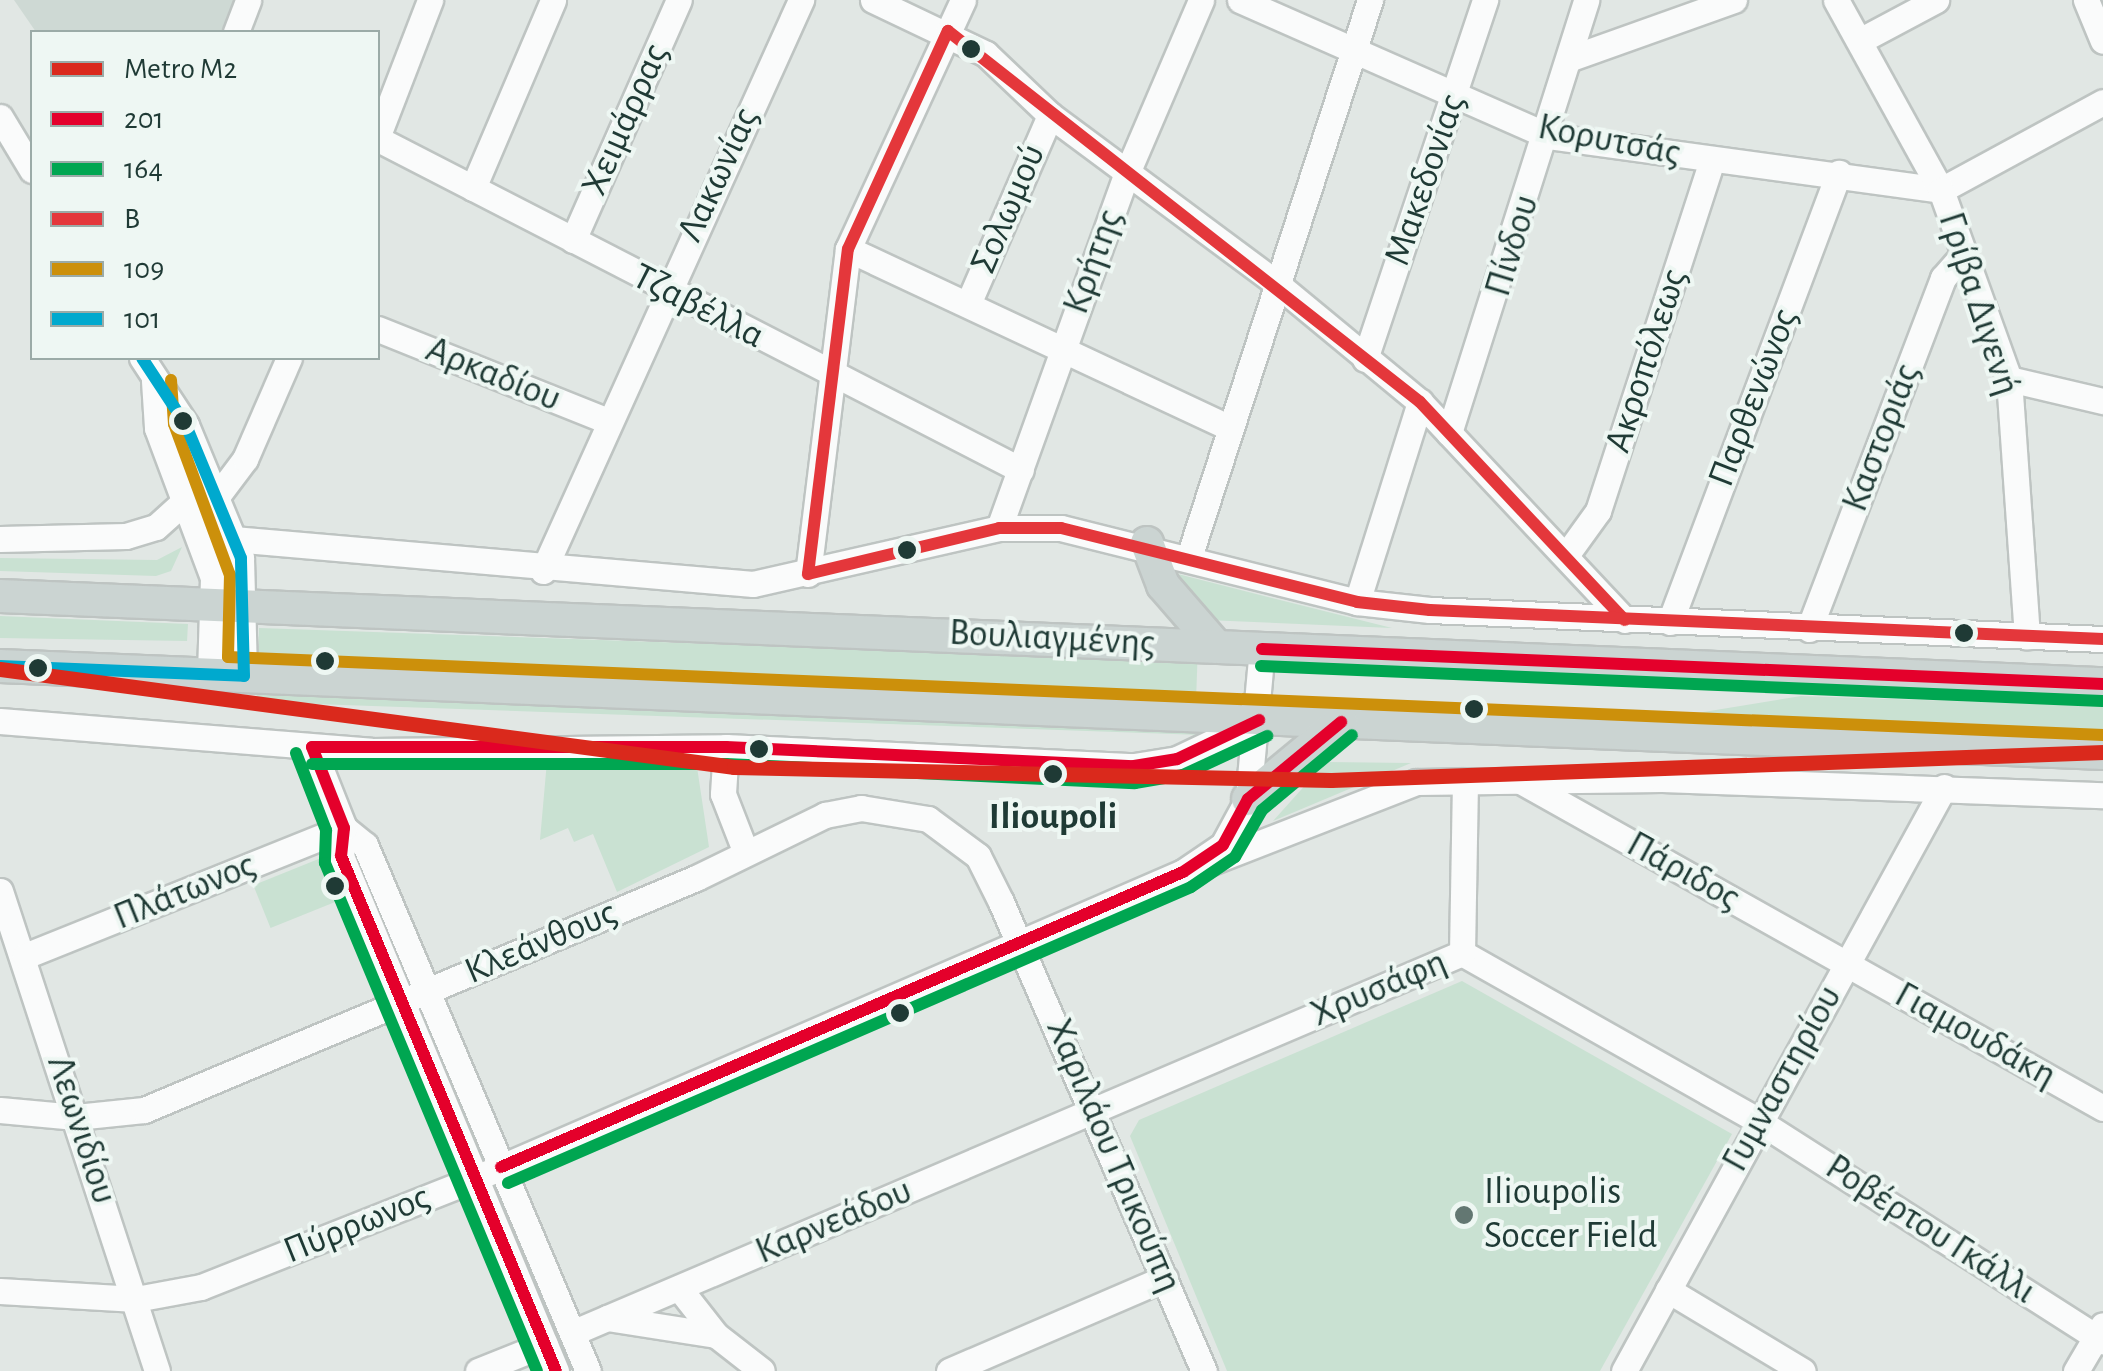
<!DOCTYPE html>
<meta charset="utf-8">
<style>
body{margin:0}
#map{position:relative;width:2103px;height:1371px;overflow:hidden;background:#e1e7e4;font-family:"Alegreya Sans",sans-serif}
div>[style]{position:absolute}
.built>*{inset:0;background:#ced9d4}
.green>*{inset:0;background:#c9e1d2;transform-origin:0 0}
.roads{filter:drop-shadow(2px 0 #bec4c2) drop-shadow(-2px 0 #bec4c2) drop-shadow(0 2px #bec4c2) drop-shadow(0 -2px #bec4c2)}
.minor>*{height:25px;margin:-12.5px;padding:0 12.5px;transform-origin:12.5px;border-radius:12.5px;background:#fafbfb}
.major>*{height:32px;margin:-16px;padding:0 16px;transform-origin:16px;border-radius:16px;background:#cbd4d2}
.bus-1>*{height:12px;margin:-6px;padding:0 6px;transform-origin:6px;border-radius:6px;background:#e4002b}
.bus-2>*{height:12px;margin:-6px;padding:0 6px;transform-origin:6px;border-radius:6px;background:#00a651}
.bus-3>*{height:12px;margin:-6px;padding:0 6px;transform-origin:6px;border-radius:6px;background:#e4373b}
.bus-4>*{height:12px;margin:-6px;padding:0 6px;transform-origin:6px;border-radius:6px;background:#cc900b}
.bus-5>*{height:12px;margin:-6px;padding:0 6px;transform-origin:6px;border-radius:6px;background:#00a9ce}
.metro-1>*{height:15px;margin:-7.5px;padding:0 7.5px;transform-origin:7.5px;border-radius:7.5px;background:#da291c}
.dots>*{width:28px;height:28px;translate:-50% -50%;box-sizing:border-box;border:5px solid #eef7f3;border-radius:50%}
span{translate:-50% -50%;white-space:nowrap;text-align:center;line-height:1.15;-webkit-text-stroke:8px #eef7f3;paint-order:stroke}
.street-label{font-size:38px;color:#1f3a35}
.stop-label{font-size:38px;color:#1f3a35;font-weight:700}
.poi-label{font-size:38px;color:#1f3a35}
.left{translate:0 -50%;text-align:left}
.legend{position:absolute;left:30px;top:30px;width:350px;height:330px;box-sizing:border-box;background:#eef7f3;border:2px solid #9baba7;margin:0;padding:12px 18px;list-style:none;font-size:30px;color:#1f3a35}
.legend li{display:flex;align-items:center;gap:20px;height:50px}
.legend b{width:50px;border:2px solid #9baba7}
</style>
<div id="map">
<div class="built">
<i style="clip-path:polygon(14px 0,239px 0,227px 32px,36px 32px)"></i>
</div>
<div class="green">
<i style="clip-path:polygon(182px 547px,171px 571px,156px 576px,0 571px,0 558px,157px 560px)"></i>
<i style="clip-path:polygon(1174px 573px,1264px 596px,1392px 628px,1206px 620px)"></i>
<i style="clip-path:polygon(0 616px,188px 624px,187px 641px,0 638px)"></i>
<i style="left:259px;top:628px;width:939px;height:74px;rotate:2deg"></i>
<i style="clip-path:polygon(1801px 696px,2103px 706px,2103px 734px,1679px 716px)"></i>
<i style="clip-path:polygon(547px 761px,697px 767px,709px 847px,617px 892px,593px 834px,574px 842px,568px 828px,540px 840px)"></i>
<i style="clip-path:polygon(1326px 762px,1411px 763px,1273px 821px)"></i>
<i style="left:321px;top:858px;width:46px;height:73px;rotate:68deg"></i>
<i style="clip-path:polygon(1462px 981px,1732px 1134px,1600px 1371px,1227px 1371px,1130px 1136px,1139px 1120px)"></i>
</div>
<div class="roads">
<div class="minor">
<i style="left:873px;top:0;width:125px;rotate:25.5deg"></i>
<i style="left:986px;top:54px;width:88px;rotate:43.6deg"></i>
<i style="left:1050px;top:115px;width:282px;rotate:36.6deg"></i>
<i style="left:1276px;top:283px;width:187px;rotate:39.6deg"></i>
<i style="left:1420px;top:402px;width:299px;rotate:46.8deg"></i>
<i style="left:1240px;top:0;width:337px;rotate:23.8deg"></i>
<i style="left:1548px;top:136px;width:397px;rotate:7.8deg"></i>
<i style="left:1941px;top:190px;width:184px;rotate:-28.5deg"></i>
<i style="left:1836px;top:0;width:217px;rotate:61.1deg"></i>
<i style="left:1941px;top:190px;width:201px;rotate:70.2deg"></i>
<i style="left:2009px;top:379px;width:258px;rotate:86deg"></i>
<i style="left:2086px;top:0;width:44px;rotate:67.5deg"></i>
<i style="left:236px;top:32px;width:34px;rotate:-69deg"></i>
<i style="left:1863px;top:39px;width:83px;rotate:-28.1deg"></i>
<i style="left:1571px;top:58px;width:173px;rotate:-19.6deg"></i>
<i style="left:0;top:117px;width:62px;rotate:58.9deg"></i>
<i style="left:378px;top:135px;width:145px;rotate:-68.9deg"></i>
<i style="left:378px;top:139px;width:723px;rotate:27.24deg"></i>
<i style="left:473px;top:188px;width:204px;rotate:-66.9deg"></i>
<i style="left:573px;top:240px;width:262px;rotate:-66.2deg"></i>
<i style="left:848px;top:249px;width:422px;rotate:25.1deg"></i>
<i style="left:968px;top:304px;width:206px;rotate:-66.5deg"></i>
<i style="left:378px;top:329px;width:248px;rotate:21.8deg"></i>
<i style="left:142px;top:358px;width:80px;rotate:56.7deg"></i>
<i style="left:186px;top:425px;width:144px;rotate:67.5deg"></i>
<i style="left:241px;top:558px;width:118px;rotate:88.5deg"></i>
<i style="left:1365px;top:359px;width:379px;rotate:-71.5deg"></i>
<i style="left:2009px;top:379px;width:97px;rotate:13.2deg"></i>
<i style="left:154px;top:381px;width:47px;rotate:86.3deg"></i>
<i style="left:157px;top:428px;width:160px;rotate:69.5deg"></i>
<i style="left:213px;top:578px;width:96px;rotate:91.8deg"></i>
<i style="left:1449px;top:433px;width:454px;rotate:-72.4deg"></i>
<i style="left:218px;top:495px;width:45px;rotate:-53.1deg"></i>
<i style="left:245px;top:459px;width:110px;rotate:-66.5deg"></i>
<i style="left:999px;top:528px;width:377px;rotate:-70.2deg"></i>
<i style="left:1127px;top:173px;width:188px;rotate:-66.8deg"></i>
<i style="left:0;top:539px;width:126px;rotate:-1.4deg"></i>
<i style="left:126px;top:536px;width:31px;rotate:-17deg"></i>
<i style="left:156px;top:527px;width:39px;rotate:-42deg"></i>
<i style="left:233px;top:539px;width:522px;rotate:4.95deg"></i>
<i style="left:753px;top:584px;width:252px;rotate:-12.8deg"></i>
<i style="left:999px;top:528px;width:62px"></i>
<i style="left:1061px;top:528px;width:305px;rotate:14deg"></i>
<i style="left:1357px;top:602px;width:73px;rotate:6.3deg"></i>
<i style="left:1430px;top:610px;width:674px;rotate:2.47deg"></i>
<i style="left:1190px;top:554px;width:583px;rotate:-72deg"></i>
<i style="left:1567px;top:554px;width:53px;rotate:-54.2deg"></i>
<i style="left:1598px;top:511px;width:368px;rotate:-72deg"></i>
<i style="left:543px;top:571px;width:627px;rotate:-65.68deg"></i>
<i style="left:808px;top:574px;width:327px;rotate:-83deg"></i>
<i style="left:848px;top:249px;width:274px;rotate:-65.2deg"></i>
<i style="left:1357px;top:602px;width:210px;rotate:-72.5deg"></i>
<i style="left:1670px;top:622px;width:480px;rotate:-69.4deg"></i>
<i style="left:1809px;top:629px;width:376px;rotate:-69.1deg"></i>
<i style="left:1943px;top:278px;width:33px;rotate:-49deg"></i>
<i style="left:0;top:721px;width:372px;rotate:4.6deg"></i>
<i style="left:371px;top:751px;width:355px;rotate:-0.6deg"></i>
<i style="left:726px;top:747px;width:408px;rotate:2.7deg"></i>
<i style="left:1134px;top:766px;width:44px;rotate:-9.2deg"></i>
<i style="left:1177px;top:759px;width:91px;rotate:-25.4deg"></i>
<i style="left:312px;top:747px;width:87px;rotate:68.4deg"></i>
<i style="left:344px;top:828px;width:27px;rotate:39deg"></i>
<i style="left:365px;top:845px;width:571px;rotate:67.03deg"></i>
<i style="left:726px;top:747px;width:47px;rotate:93.7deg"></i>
<i style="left:723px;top:794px;width:63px;rotate:68.7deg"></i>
<i style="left:1519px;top:780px;width:670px;rotate:29.32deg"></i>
<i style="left:344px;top:828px;width:28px;rotate:96deg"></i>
<i style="left:341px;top:856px;width:558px;rotate:67.34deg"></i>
<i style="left:1211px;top:862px;width:220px;rotate:-21.3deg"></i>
<i style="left:1416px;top:782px;width:246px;rotate:-0.7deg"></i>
<i style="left:1662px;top:779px;width:441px;rotate:2.1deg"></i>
<i style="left:0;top:891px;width:505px;rotate:71.89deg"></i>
<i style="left:1462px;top:953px;width:339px;rotate:29.5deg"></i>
<i style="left:1757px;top:1120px;width:411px;rotate:32.6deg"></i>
<i style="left:1462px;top:953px;width:172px;rotate:-89deg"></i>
<i style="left:25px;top:956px;width:344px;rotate:-21.9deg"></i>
<i style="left:0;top:1110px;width:76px;rotate:5.3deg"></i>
<i style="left:76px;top:1117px;width:68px;rotate:-5.9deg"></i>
<i style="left:144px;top:1110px;width:599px;rotate:-22.8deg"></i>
<i style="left:696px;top:878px;width:144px;rotate:-26deg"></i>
<i style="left:825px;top:815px;width:37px;rotate:-11deg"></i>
<i style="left:861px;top:808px;width:68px;rotate:9.3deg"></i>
<i style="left:928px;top:819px;width:62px;rotate:36.5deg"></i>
<i style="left:978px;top:856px;width:51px;rotate:63.4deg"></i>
<i style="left:1001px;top:902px;width:511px;rotate:66.6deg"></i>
<i style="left:679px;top:1288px;width:60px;rotate:51.8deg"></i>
<i style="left:1668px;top:1290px;width:157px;rotate:31deg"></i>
<i style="left:0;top:1291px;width:136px;rotate:3.4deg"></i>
<i style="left:136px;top:1299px;width:66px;rotate:-10.5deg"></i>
<i style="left:201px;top:1287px;width:296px;rotate:-21.6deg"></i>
<i style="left:476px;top:1178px;width:770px;rotate:-23.4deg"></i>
<i style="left:1183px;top:872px;width:48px;rotate:-34deg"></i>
<i style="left:1223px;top:845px;width:52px;rotate:-61.5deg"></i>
<i style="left:1248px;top:799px;width:151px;rotate:-84.7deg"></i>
<i style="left:607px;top:1318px;width:110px;rotate:8.9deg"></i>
<i style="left:716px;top:1335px;width:58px;rotate:38deg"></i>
<i style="left:572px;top:1333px;width:968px;rotate:-23.12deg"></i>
<i style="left:478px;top:1371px;width:72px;rotate:-21.9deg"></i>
<i style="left:949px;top:1371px;width:235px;rotate:-23.3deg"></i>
<i style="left:1624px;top:1371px;width:666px;rotate:-61.28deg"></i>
<i style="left:2076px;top:1371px;width:53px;rotate:-59.6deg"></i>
</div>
<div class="major">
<i style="left:1147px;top:543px;width:45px;rotate:69.1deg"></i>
<i style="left:1163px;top:585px;width:81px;rotate:49deg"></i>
<i style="left:0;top:596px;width:2105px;rotate:2.4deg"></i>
<i style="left:0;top:666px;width:2105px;rotate:2.37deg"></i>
<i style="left:1248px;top:799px;width:121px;rotate:-39.6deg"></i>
</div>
</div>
<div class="bus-1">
<i style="left:1262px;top:649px;width:842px;rotate:2.38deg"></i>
<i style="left:312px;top:747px;width:414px"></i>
<i style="left:726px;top:747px;width:408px;rotate:2.7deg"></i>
<i style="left:1134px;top:766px;width:44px;rotate:-9.2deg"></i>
<i style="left:1177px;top:759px;width:91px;rotate:-25.4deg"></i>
<i style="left:312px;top:747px;width:87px;rotate:68.4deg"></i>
<i style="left:344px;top:828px;width:28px;rotate:96deg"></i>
<i style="left:341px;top:856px;width:558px;rotate:67.34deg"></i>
<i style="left:501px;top:1167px;width:743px;rotate:-23.39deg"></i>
<i style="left:1183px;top:872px;width:48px;rotate:-34deg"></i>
<i style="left:1223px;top:845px;width:52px;rotate:-61.5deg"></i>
<i style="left:1248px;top:799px;width:121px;rotate:-39.6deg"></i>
</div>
<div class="bus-2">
<i style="left:1261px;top:666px;width:842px;rotate:2.38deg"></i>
<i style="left:296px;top:753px;width:83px;rotate:68.7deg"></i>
<i style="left:326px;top:830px;width:33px;rotate:92deg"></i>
<i style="left:325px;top:863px;width:550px;rotate:67.35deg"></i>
<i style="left:312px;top:764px;width:414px"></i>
<i style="left:726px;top:764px;width:409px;rotate:2.7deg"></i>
<i style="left:1135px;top:783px;width:49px;rotate:-9.5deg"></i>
<i style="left:1183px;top:775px;width:93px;rotate:-24.9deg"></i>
<i style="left:508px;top:1183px;width:744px;rotate:-23.43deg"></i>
<i style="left:1191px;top:887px;width:53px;rotate:-34.3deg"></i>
<i style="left:1235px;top:857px;width:54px;rotate:-60.1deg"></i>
<i style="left:1262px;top:810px;width:117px;rotate:-39.8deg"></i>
</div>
<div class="bus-3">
<i style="left:948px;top:31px;width:600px;rotate:38.17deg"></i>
<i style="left:1420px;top:402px;width:299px;rotate:46.8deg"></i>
<i style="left:808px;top:574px;width:196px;rotate:-13.5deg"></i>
<i style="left:999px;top:528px;width:62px"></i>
<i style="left:1061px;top:528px;width:305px;rotate:14deg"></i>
<i style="left:1357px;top:602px;width:73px;rotate:6.3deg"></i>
<i style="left:1430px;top:610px;width:674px;rotate:2.47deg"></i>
<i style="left:808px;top:574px;width:327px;rotate:-83deg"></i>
<i style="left:848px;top:249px;width:240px;rotate:-65.4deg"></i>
</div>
<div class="bus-4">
<i style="left:171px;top:380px;width:44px;rotate:86.1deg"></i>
<i style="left:174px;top:424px;width:161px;rotate:69.7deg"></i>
<i style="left:230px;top:575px;width:82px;rotate:91.4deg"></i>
<i style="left:228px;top:657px;width:1877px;rotate:2.38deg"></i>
</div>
<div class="bus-5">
<i style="left:0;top:666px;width:244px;rotate:2.3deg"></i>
<i style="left:244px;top:676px;width:118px;rotate:-91.5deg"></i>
<i style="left:241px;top:558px;width:144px;rotate:-112.5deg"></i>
<i style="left:186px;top:425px;width:80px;rotate:-123.3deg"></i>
</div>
<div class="metro-1">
<i style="left:0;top:669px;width:741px;rotate:7.6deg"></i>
<i style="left:734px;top:767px;width:597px;rotate:1.25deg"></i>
<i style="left:1331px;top:780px;width:773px;rotate:-2.08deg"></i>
</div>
<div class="dots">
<i style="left:971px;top:49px;background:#1f3a35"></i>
<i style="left:183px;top:421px;background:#1f3a35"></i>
<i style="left:907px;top:550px;background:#1f3a35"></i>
<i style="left:1964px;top:633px;background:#1f3a35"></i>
<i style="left:325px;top:661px;background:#1f3a35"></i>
<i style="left:38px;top:668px;background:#1f3a35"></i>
<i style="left:1474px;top:709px;background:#1f3a35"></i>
<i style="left:759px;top:749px;background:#1f3a35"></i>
<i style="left:1053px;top:774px;background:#1f3a35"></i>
<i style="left:335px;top:886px;background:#1f3a35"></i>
<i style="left:900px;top:1013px;background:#1f3a35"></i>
<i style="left:1464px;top:1215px;background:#637772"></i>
</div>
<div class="street-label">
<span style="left:626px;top:120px;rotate:-66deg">Χειμάρρας</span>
<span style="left:1609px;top:141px;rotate:11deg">Κορυτσάς</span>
<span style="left:719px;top:175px;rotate:-65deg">Λακωνίας</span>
<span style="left:1426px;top:180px;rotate:-71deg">Μακεδονίας</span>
<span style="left:1009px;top:209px;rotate:-67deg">Σολωμού</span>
<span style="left:1513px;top:246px;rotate:-73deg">Πίνδου</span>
<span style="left:1094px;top:262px;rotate:-70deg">Κρήτης</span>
<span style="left:1978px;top:304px;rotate:72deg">Γρίβα Διγενή</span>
<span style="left:698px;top:307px;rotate:27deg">Τζαβέλλα</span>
<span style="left:1647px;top:361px;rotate:-72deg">Ακροπόλεως</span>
<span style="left:493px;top:375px;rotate:22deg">Αρκαδίου</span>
<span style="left:1754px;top:398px;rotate:-69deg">Παρθενώνος</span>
<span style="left:1882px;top:438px;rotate:-69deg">Καστοριάς</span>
<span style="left:1052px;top:639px;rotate:3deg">Βουλιαγμένης</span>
<span style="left:1683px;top:872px;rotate:29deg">Πάριδος</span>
<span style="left:185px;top:892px;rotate:-22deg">Πλάτωνος</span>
<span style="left:541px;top:943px;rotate:-23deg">Κλεάνθους</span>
<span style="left:1379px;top:989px;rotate:-23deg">Χρυσάφη</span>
<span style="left:1975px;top:1036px;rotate:29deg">Γιαμουδάκη</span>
<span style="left:1783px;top:1079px;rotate:-61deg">Γυμναστηρίου</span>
<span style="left:81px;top:1130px;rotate:72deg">Λεωνιδίου</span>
<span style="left:1113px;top:1156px;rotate:67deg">Χαριλάου Τρικούπη</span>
<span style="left:834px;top:1222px;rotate:-23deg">Καρνεάδου</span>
<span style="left:357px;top:1225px;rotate:-22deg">Πύρρωνος</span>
<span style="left:1930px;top:1230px;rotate:33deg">Ροβέρτου Γκάλλι</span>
</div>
<div class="stop-label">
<span style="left:1053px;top:818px">Ilioupoli</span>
</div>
<div class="poi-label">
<span class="left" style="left:1484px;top:1215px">Ilioupolis<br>Soccer Field</span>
</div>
<ul class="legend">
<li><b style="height:12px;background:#da291c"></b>Metro Μ2</li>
<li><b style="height:12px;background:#e4002b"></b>201</li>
<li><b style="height:12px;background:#00a651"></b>164</li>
<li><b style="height:12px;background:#e4373b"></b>Β</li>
<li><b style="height:12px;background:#cc900b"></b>109</li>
<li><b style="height:12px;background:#00a9ce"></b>101</li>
</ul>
</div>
